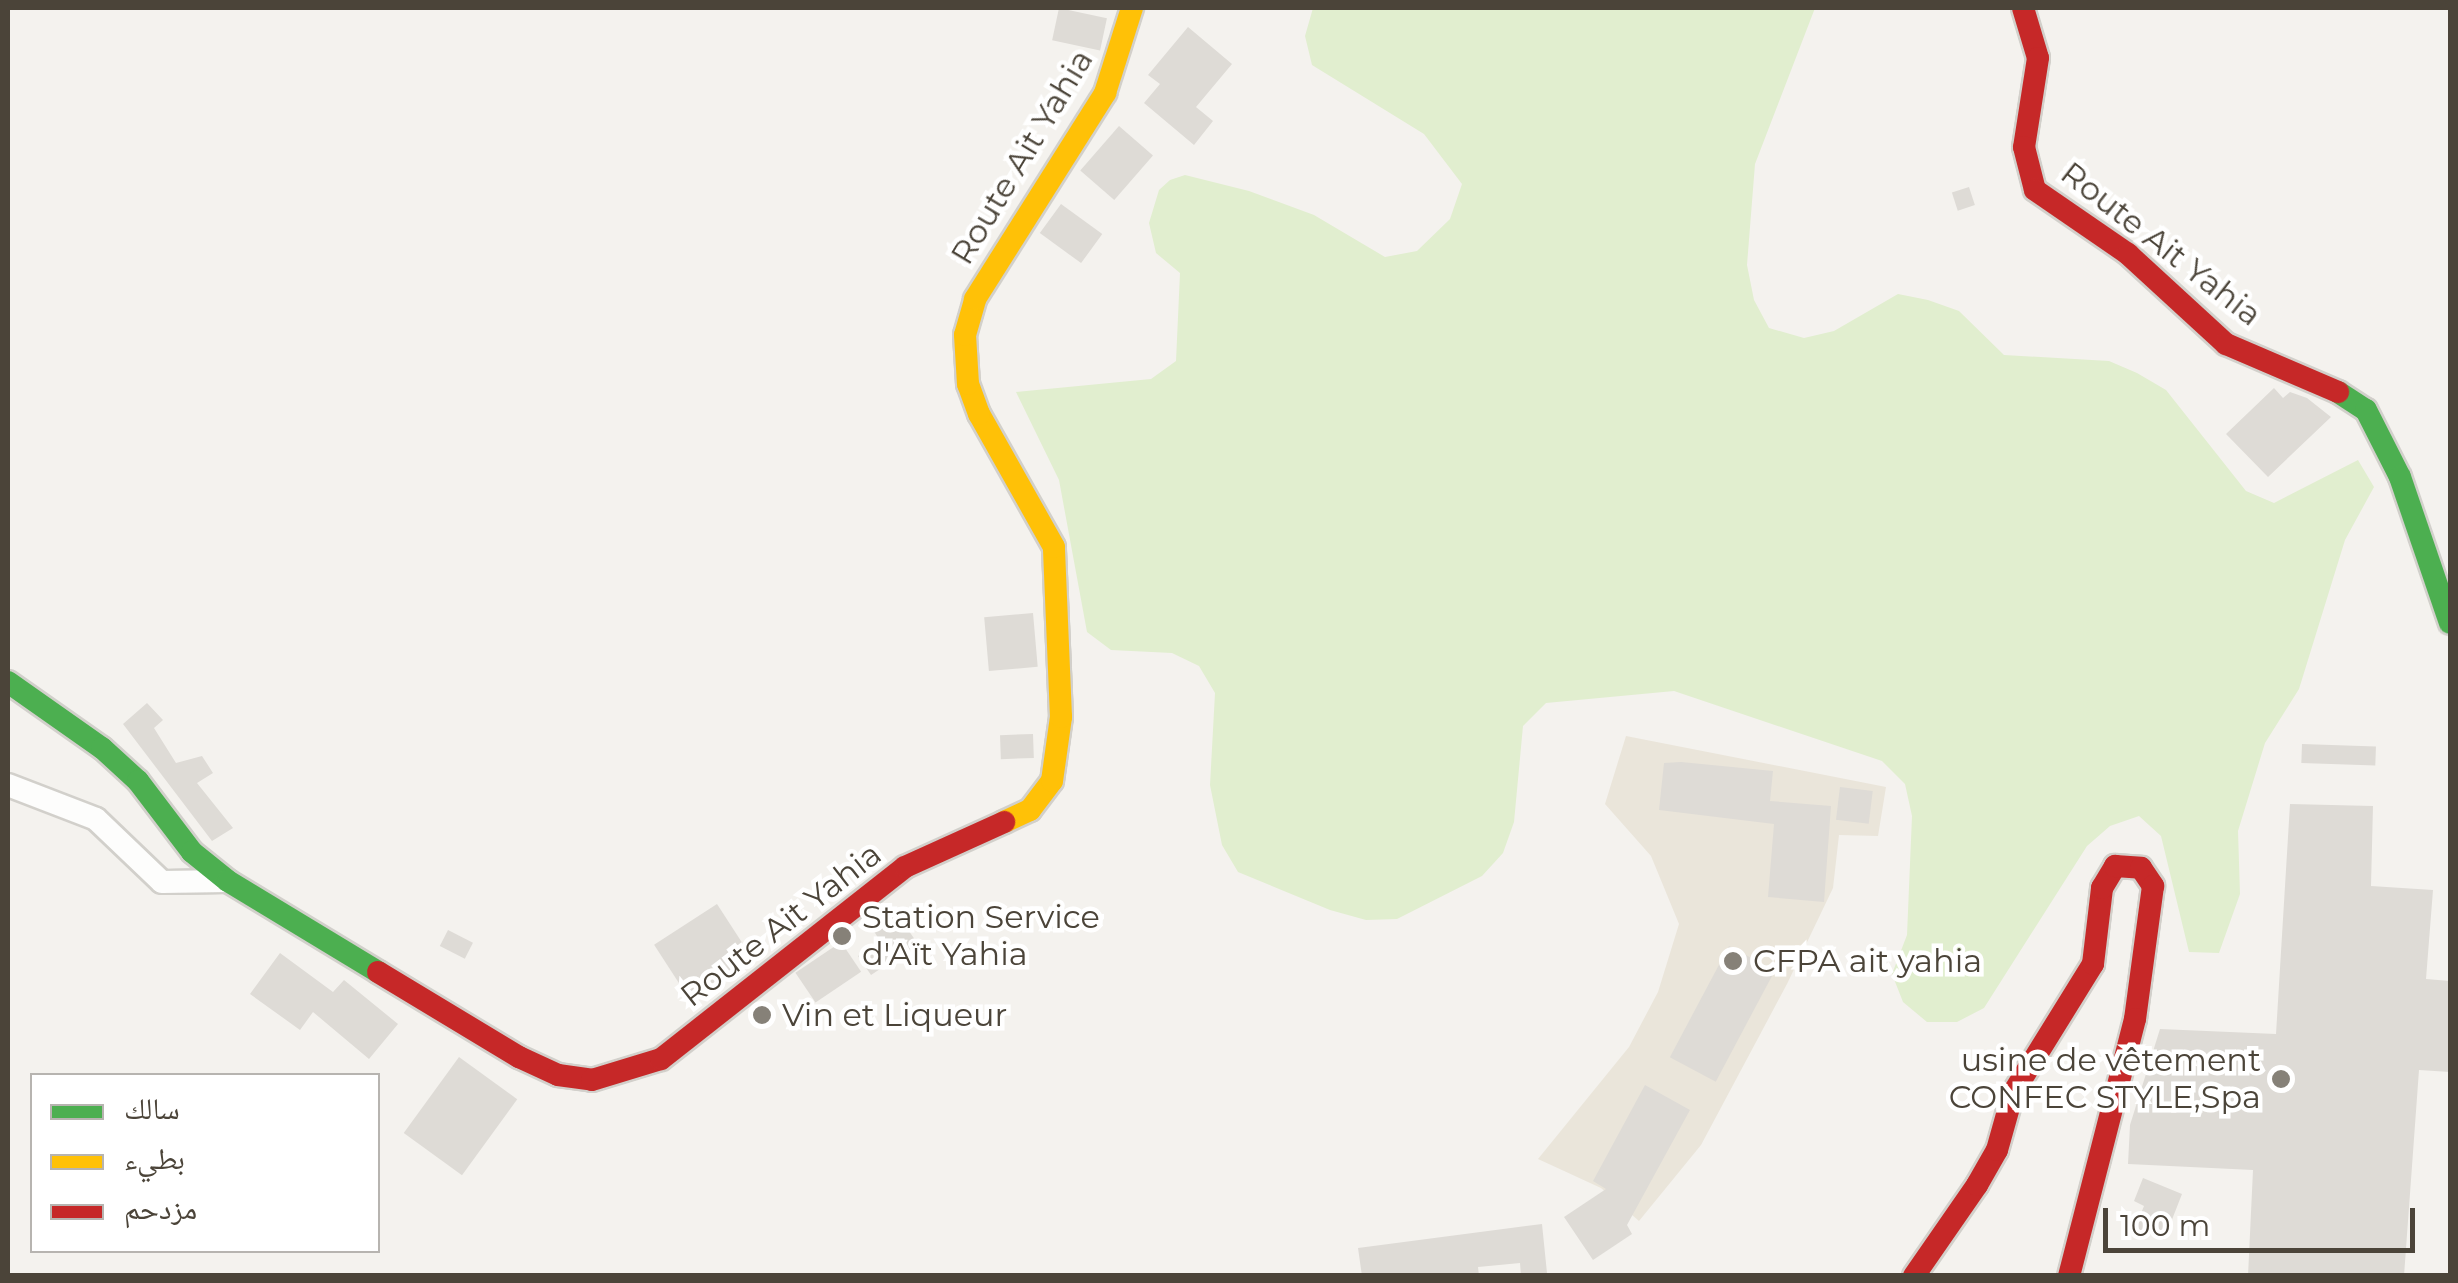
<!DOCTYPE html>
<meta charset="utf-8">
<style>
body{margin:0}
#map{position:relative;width:2458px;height:1283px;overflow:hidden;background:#f4f2ee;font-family:Montserrat,"Noto Naskh Arabic",sans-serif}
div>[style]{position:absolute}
.education>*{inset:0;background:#eae5da}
.green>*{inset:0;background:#e1eecf}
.building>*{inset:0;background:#dedbd6;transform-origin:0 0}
.roads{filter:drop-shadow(2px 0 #d2d0cb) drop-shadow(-2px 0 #d2d0cb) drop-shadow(0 2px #d2d0cb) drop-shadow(0 -2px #d2d0cb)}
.street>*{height:22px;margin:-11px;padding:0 11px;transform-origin:11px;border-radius:11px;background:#fdfdfc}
.fast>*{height:22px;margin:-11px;padding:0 11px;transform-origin:11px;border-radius:11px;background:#4caf50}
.slow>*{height:22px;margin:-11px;padding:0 11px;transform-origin:11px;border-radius:11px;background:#ffc107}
.jam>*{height:22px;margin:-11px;padding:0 11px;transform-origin:11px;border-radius:11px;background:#c62828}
.dots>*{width:28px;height:28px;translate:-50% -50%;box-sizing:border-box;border:5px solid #fff;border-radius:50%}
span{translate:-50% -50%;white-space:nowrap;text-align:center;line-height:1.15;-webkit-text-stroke:9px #fff;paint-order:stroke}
.street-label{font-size:32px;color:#4b4439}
.poi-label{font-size:32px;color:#4b4439}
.left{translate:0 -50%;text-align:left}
.right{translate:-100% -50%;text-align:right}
.frame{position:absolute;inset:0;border:10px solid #4b4439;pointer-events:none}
.legend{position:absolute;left:30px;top:1073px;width:350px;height:180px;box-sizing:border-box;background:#fff;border:2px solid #b7b4b0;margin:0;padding:12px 18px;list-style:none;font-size:30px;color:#4b4439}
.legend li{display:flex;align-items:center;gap:20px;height:50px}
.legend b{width:50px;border:2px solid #b7b4b0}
.scale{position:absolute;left:2103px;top:1208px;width:312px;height:45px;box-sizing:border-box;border:5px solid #4b4439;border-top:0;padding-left:12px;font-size:30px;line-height:35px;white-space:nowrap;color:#4b4439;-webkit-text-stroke:8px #fff;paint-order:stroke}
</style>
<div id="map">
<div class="education">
<i style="clip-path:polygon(1626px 736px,1886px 787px,1878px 836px,1839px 835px,1833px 888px,1787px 984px,1701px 1145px,1639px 1221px,1601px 1188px,1538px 1159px,1629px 1047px,1658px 992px,1679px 924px,1651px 856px,1605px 804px)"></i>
</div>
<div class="green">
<i style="clip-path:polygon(1313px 8px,1815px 8px,1755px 164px,1747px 265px,1754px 300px,1769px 328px,1804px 338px,1834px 331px,1898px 294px,1928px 300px,1959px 311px,2004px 355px,2109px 361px,2137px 373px,2166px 390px,2246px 491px,2274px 503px,2358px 460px,2374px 487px,2345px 540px,2299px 689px,2265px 743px,2238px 831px,2240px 894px,2219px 953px,2189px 952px,2161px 836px,2139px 816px,2110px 826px,2087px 846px,1984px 1008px,1957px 1022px,1927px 1022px,1903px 1002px,1892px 974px,1907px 935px,1912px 816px,1905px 784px,1882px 761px,1674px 691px,1546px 703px,1523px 726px,1514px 822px,1503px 853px,1482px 876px,1397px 919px,1366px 920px,1330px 910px,1238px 872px,1222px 845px,1210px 785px,1215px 693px,1199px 666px,1172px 653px,1111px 650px,1087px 632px,1059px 480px,1016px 392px,1151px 379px,1176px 361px,1180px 273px,1156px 253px,1149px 223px,1159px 190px,1170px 180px,1185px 175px,1249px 191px,1314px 215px,1385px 257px,1417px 251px,1450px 219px,1462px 184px,1424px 134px,1312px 65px,1305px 36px)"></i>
</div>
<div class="building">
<i style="left:1059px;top:8px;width:49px;height:33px;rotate:12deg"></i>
<i style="clip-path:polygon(1188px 27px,1232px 64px,1196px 107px,1213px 121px,1194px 145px,1144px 103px,1160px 84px,1148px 75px)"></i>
<i style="left:1119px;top:126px;width:45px;height:59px;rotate:41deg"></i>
<i style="left:1969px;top:187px;width:19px;height:18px;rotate:72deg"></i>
<i style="left:1061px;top:204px;width:51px;height:36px;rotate:36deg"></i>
<i style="clip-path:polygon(2274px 388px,2283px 398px,2290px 392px,2307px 398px,2331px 417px,2268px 477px,2226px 434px)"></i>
<i style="left:1033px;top:613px;width:54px;height:49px;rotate:85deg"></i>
<i style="clip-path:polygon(147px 703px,163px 720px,154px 728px,176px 763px,202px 756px,213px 773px,197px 783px,233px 828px,212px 841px,123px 724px)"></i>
<i style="left:1033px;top:734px;width:24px;height:33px;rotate:88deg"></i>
<i style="left:2302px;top:744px;width:74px;height:19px;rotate:2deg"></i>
<i style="clip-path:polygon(1681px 762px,1773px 771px,1770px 801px,1831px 806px,1824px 902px,1768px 897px,1774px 824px,1659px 810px,1664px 763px)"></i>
<i style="left:1840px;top:787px;width:33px;height:33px;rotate:7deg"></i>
<i style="clip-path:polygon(2290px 804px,2373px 806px,2371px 886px,2433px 890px,2426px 979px,2450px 981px,2450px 1072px,2419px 1070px,2404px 1276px,2248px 1276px,2253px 1170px,2128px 1164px,2130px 1125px,2160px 1029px,2276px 1034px)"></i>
<i style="left:717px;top:904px;width:64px;height:75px;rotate:57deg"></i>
<i style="clip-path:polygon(890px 904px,918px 944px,871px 975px,858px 956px,880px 941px,867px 920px)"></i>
<i style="left:448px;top:930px;width:28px;height:18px;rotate:27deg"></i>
<i style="left:841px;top:942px;width:36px;height:55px;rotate:56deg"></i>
<i style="left:1729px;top:946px;width:52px;height:126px;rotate:28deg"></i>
<i style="clip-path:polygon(280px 953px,333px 992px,344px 980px,398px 1024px,369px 1059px,313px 1012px,300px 1030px,250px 994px)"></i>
<i style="left:459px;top:1057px;width:72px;height:94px;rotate:36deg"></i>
<i style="clip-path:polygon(1645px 1085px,1690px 1110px,1627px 1225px,1632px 1234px,1593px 1260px,1564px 1217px,1606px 1189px,1593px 1181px)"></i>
<i style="clip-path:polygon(2143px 1178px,2182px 1194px,2164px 1240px,2135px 1228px,2144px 1206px,2134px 1201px)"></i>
<i style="clip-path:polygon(1542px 1224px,1547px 1273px,1521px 1276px,1520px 1263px,1478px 1267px,1479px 1276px,1362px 1276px,1358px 1248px)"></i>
</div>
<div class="roads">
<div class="street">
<i style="left:8px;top:785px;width:94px;rotate:21.1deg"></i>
<i style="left:96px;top:819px;width:91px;rotate:43.7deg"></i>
<i style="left:162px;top:882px;width:66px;rotate:-0.9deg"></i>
</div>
<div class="fast">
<i style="left:2338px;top:392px;width:33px;rotate:33deg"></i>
<i style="left:2366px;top:410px;width:75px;rotate:63.1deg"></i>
<i style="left:2400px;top:477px;width:154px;rotate:71.1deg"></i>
<i style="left:8px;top:682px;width:115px;rotate:35.1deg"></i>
<i style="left:102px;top:748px;width:49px;rotate:42.5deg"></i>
<i style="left:138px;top:781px;width:89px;rotate:52.7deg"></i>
<i style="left:192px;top:852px;width:46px;rotate:38.9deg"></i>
<i style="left:228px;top:881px;width:175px;rotate:31.2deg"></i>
</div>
<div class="slow">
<i style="left:1004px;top:822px;width:29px;rotate:-25deg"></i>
<i style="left:1030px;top:810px;width:36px;rotate:-53deg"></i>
<i style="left:1052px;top:781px;width:65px;rotate:-82deg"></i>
<i style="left:1061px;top:717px;width:170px;rotate:-92.4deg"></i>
<i style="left:1054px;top:547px;width:153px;rotate:-119.4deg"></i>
<i style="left:979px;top:414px;width:32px;rotate:-110deg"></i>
<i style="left:968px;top:384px;width:49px;rotate:-93.5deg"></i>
<i style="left:965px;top:335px;width:37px;rotate:-74deg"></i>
<i style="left:975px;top:299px;width:244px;rotate:-57.7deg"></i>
<i style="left:1105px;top:93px;width:89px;rotate:-72.4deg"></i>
</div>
<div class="jam">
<i style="left:2023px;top:8px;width:52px;rotate:73.3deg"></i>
<i style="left:2038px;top:58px;width:90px;rotate:98.9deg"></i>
<i style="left:2024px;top:147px;width:44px;rotate:75.7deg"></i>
<i style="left:2035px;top:190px;width:113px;rotate:34.5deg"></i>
<i style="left:2128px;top:254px;width:133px;rotate:42.6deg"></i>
<i style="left:2226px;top:344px;width:122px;rotate:23.2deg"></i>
<i style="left:378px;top:972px;width:165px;rotate:31.1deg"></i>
<i style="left:519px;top:1057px;width:43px;rotate:24.8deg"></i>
<i style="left:558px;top:1075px;width:34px;rotate:8deg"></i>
<i style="left:592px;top:1080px;width:72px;rotate:-16.9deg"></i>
<i style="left:661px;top:1059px;width:310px;rotate:-38.2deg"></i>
<i style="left:905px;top:867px;width:109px;rotate:-24.4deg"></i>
<i style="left:1914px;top:1276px;width:111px;rotate:-55.3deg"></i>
<i style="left:1977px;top:1185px;width:40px;rotate:-60.3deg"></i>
<i style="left:1997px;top:1150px;width:59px;rotate:-74.3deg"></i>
<i style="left:2013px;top:1093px;width:152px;rotate:-58.2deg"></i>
<i style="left:2093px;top:964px;width:77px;rotate:-83.2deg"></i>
<i style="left:2102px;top:888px;width:26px;rotate:-59deg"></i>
<i style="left:2115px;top:866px;width:26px;rotate:4deg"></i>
<i style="left:2141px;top:868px;width:22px;rotate:56deg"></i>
<i style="left:2153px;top:886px;width:134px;rotate:97.7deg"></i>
<i style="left:2135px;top:1019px;width:265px;rotate:104.4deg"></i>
</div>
</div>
<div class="dots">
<i style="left:842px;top:936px;background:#868178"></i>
<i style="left:1733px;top:961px;background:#868178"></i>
<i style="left:762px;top:1015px;background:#868178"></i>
<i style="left:2281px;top:1079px;background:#868178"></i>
</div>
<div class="street-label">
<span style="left:1022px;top:157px;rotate:-59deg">Route Ait Yahia</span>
<span style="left:2161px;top:244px;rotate:38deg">Route Ait Yahia</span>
<span style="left:781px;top:925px;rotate:-38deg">Route Ait Yahia</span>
</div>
<div class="poi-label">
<span class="left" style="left:862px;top:936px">Station Service<br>d'Aït Yahia</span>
<span class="left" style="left:1753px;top:961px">CFPA ait yahia</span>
<span class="left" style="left:782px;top:1015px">Vin et Liqueur</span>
<span class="right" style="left:2261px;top:1079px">usine de vêtement<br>CONFEC STYLE,Spa</span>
</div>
<div class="frame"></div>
<ul class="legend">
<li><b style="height:12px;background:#4caf50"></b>سالك</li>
<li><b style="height:12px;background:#ffc107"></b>بطيء</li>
<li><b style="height:12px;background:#c62828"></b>مزدحم</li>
</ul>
<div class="scale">100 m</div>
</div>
